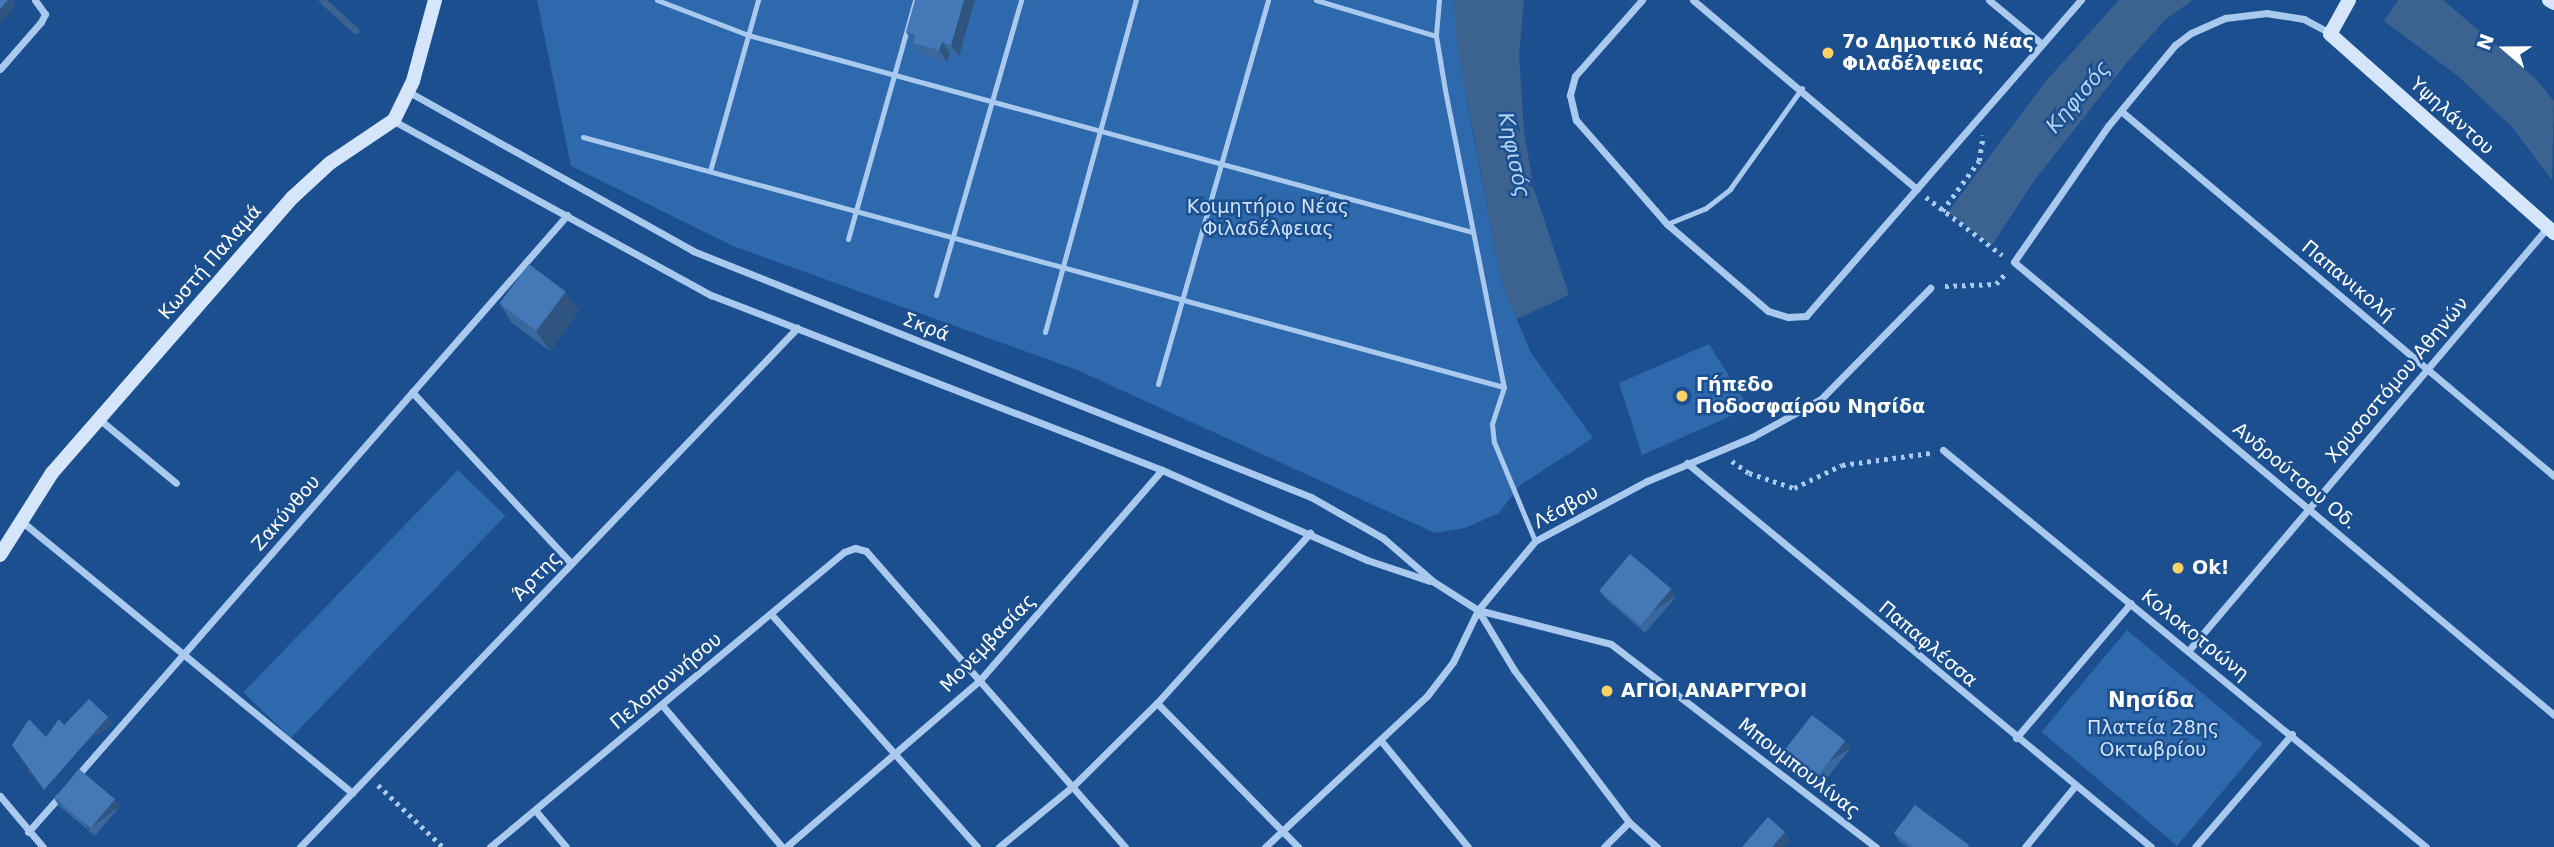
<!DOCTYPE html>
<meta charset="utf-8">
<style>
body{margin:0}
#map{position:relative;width:2554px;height:847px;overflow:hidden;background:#1b4f8f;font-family:"DejaVu Sans",sans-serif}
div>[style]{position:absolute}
.green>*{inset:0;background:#2e69ad;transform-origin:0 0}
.water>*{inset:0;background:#3c6290}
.stream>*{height:7px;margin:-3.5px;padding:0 3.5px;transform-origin:3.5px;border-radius:3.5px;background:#3c6290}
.path>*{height:4.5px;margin-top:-2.25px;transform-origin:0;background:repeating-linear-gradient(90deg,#a9c9ee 0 3.5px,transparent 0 8.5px)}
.lane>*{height:5px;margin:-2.5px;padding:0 2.5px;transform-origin:2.5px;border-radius:2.5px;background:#a9c9ee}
.street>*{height:7px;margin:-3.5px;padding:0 3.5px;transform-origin:3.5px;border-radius:3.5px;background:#a9c9ee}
.secondary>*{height:14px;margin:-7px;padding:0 7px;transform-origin:7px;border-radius:7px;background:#d6e6fa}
.wall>*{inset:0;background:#3a679d}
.shaded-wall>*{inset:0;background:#305480;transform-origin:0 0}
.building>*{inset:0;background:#4478b7;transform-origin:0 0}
.dots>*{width:19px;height:19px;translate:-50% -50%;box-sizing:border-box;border:4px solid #1b4f8f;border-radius:50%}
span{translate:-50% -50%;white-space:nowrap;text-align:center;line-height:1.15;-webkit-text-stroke:5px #1b4f8f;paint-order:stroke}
.poi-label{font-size:19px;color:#fff;font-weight:700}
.left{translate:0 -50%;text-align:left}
.street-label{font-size:19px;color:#fff}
.park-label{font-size:19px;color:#cfe3fa}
.water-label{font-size:21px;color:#b5d3f5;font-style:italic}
.neighbourhood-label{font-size:21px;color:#fff;font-weight:700}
.north{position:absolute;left:2470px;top:14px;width:70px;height:70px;-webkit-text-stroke:5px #1b4f8f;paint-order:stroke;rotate:290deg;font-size:19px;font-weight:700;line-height:28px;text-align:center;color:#fff}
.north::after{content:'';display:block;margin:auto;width:24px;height:32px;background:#fff;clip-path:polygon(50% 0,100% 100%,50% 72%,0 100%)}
</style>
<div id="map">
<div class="green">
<i style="clip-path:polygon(537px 0,1454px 0,1468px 107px,1501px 281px,1531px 353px,1593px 438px,1520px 485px,1499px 513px,1465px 528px,1435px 533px,1077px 370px,733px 246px,571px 166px)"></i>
<i style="clip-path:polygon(1709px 344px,1749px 408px,1642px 455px,1619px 383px)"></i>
<i style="left:458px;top:470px;width:66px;height:309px;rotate:44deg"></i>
<i style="left:2127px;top:630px;width:177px;height:133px;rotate:40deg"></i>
</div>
<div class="water">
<i style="clip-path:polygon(1454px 0,1524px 0,1519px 55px,1524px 132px,1534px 189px,1569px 295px,1517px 319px,1501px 281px,1457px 45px)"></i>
<i style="clip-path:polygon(2119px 0,2193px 0,2166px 19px,2128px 61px,2034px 181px,1992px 245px,1948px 212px,2046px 81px)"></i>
<i style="clip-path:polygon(2398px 0,2443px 0,2535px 78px,2554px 101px,2552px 180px,2512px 127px,2458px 76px,2384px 21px)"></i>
</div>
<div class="stream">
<i style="left:322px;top:0;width:45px;rotate:42.3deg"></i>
</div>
<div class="path">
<i style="left:1926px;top:197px;width:96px;rotate:37.3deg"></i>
<i style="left:1942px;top:211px;width:62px;rotate:-53.5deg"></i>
<i style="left:1979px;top:161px;width:26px;rotate:-81deg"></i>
<i style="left:1945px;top:286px;width:51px;rotate:-2.2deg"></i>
<i style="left:1996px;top:284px;width:13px;rotate:-48deg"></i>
<i style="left:1732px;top:461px;width:21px;rotate:35deg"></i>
<i style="left:1749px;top:473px;width:47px;rotate:18.4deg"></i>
<i style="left:1794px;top:488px;width:53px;rotate:-25.6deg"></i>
<i style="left:1842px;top:465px;width:89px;rotate:-7.8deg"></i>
<i style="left:378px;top:785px;width:90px;rotate:43.6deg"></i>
</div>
<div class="lane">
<i style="left:657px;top:0;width:97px;rotate:21deg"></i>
<i style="left:748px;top:35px;width:750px;rotate:15.22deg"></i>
<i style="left:1316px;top:0;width:125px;rotate:16.7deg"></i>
<i style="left:1439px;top:0;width:36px;rotate:95deg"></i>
<i style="left:1436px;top:36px;width:55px;rotate:80.5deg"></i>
<i style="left:1445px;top:90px;width:303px;rotate:78.8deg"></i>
<i style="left:1504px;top:387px;width:39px;rotate:108deg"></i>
<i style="left:1492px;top:424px;width:18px;rotate:84deg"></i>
<i style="left:1494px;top:442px;width:107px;rotate:67.5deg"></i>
<i style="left:583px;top:137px;width:954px;rotate:15.19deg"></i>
<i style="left:710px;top:171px;width:178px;rotate:-74.3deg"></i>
<i style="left:1667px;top:224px;width:42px;rotate:-22.3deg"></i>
<i style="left:1706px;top:208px;width:31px;rotate:-38deg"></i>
<i style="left:1730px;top:189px;width:124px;rotate:-54.5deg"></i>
<i style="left:848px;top:239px;width:248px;rotate:-74.3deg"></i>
<i style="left:936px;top:295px;width:307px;rotate:-73.9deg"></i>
<i style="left:1045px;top:332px;width:344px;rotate:-74.7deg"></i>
<i style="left:1158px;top:384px;width:399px;rotate:-74deg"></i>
</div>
<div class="street">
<i style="left:1642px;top:0;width:101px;rotate:131.4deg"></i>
<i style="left:1575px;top:76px;width:20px;rotate:105deg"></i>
<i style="left:1570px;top:95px;width:26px;rotate:77deg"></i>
<i style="left:1576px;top:120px;width:138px;rotate:48.8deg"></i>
<i style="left:1667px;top:224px;width:133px;rotate:40.7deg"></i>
<i style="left:1768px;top:311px;width:21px;rotate:17deg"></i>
<i style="left:1788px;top:317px;width:18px;rotate:-3deg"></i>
<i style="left:1806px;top:316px;width:419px;rotate:-49deg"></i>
<i style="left:1693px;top:0;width:293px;rotate:40.2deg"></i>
<i style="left:1989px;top:0;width:69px;rotate:39.7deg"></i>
<i style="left:2330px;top:33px;width:30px;rotate:-152deg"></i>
<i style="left:2304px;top:19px;width:37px;rotate:-171deg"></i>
<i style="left:2267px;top:13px;width:42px;rotate:173.2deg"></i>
<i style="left:2225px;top:18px;width:37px;rotate:156deg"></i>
<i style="left:2191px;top:33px;width:20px;rotate:143deg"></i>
<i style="left:2175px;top:45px;width:105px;rotate:129.6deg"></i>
<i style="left:2108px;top:126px;width:165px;rotate:124.7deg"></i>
<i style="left:2014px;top:262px;width:705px;rotate:39.99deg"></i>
<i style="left:0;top:69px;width:62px;rotate:-48.9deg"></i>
<i style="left:41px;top:22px;width:9px;rotate:-63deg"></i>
<i style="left:45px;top:14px;width:17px;rotate:-126deg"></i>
<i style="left:409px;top:92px;width:325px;rotate:29.2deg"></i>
<i style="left:693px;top:251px;width:665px;rotate:21.71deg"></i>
<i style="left:1311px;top:497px;width:83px;rotate:29.7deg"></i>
<i style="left:1383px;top:538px;width:67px;rotate:40.8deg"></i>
<i style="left:1434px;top:582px;width:52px;rotate:32.5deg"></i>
<i style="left:1478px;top:610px;width:137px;rotate:14.3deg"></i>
<i style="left:1611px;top:644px;width:334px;rotate:37.5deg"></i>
<i style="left:2121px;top:111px;width:566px;rotate:40.13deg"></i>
<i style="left:394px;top:121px;width:362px;rotate:28.8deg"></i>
<i style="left:711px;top:295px;width:484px;rotate:21.2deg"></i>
<i style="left:1162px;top:470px;width:224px;rotate:23.7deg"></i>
<i style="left:1367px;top:560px;width:66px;rotate:18.4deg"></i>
<i style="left:412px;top:392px;width:233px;rotate:47.1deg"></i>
<i style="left:99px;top:419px;width:100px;rotate:39.7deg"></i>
<i style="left:1943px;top:450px;width:625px;rotate:39.42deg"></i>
<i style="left:1687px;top:463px;width:602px;rotate:39.61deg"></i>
<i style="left:20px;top:520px;width:430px;rotate:39.4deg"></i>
<i style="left:1478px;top:610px;width:70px;rotate:59deg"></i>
<i style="left:1514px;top:670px;width:191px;rotate:52.9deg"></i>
<i style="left:1629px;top:822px;width:38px;rotate:42deg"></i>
<i style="left:771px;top:614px;width:311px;rotate:48.5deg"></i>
<i style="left:2189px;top:650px;width:553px;rotate:-49.69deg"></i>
<i style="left:1157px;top:703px;width:202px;rotate:45.6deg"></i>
<i style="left:662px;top:705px;width:186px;rotate:49.8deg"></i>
<i style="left:2016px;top:738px;width:177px;rotate:-49.6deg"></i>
<i style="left:1382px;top:742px;width:136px;rotate:50.7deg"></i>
<i style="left:77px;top:776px;width:745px;rotate:-48.86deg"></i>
<i style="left:0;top:796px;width:67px;rotate:49.9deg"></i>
<i style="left:535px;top:810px;width:48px;rotate:50deg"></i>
<i style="left:28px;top:832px;width:48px;rotate:-48.4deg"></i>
<i style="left:300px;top:847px;width:719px;rotate:-46.24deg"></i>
<i style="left:490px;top:847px;width:461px;rotate:-39.8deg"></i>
<i style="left:844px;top:552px;width:12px;rotate:-20deg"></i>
<i style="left:855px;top:548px;width:11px;rotate:15deg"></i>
<i style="left:866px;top:551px;width:393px;rotate:48.8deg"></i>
<i style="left:786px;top:847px;width:255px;rotate:-40.7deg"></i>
<i style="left:979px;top:681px;width:279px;rotate:-49.1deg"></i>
<i style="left:999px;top:847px;width:96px;rotate:-39.5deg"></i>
<i style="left:1073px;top:786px;width:118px;rotate:-44.7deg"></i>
<i style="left:1157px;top:703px;width:229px;rotate:-48deg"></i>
<i style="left:1265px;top:847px;width:221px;rotate:-43deg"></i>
<i style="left:1427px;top:696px;width:43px;rotate:-52.6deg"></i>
<i style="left:1453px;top:662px;width:58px;rotate:-64.3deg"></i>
<i style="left:1478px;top:610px;width:89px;rotate:-50.4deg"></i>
<i style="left:1535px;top:541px;width:127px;rotate:-28.2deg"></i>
<i style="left:1647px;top:481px;width:114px;rotate:-22.7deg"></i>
<i style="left:1752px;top:437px;width:79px;rotate:-28.8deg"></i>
<i style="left:1821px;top:399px;width:156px;rotate:-45.5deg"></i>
<i style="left:1604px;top:847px;width:35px;rotate:-45deg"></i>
<i style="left:2025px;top:847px;width:79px;rotate:-50.7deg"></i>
<i style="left:2195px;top:847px;width:149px;rotate:-49.4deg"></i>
</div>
<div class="secondary">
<i style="left:2349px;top:0;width:39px;rotate:119deg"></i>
<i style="left:2330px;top:34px;width:300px;rotate:41.6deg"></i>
<i style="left:2549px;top:0;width:6px;rotate:31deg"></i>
<i style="left:0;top:555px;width:97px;rotate:-57.6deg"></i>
<i style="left:52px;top:473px;width:366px;rotate:-48.9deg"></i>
<i style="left:293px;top:197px;width:50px;rotate:-42.6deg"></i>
<i style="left:330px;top:163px;width:77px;rotate:-33.9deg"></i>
<i style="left:394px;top:120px;width:43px;rotate:-64deg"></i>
<i style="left:413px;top:81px;width:84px;rotate:-74.8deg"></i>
</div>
<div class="wall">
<i style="clip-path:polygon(975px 0,959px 56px,950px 53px,947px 62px,921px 54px,906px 32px)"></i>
<i style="clip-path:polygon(499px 303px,579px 311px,550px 351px,512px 323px)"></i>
<i style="clip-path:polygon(1671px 589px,1676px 597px,1645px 633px,1605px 598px,1600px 591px)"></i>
<i style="clip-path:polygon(1845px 741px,1850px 749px,1820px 787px,1787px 762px,1782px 754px)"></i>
<i style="clip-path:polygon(54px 798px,115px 799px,120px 806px,95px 836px,59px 806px)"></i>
<i style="clip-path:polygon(1894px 833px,1970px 847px,1907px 847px,1899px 841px)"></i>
</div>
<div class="shaded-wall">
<i style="clip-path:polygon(8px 0,13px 0,16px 4px,0 24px,0 9px)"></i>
<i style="clip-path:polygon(964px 0,975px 0,959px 56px,951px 45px)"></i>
<i style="clip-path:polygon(942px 42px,950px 53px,947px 62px,939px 50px)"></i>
<i style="clip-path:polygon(566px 292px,579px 311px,550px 351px,536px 331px)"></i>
<i style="left:1671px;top:589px;width:9px;height:48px;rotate:58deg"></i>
<i style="left:108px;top:717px;width:9px;height:97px;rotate:58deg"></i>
<i style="left:1845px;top:741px;width:9px;height:50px;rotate:58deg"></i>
<i style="left:115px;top:799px;width:9px;height:39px;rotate:54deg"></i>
<i style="clip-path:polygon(1785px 832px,1790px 840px,1784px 847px,1772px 847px)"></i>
</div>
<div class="building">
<i style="clip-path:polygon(0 0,8px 0,0 9px)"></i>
<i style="clip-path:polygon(915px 0,964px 0,951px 45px,942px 42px,939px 50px,913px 43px,915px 35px,906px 32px)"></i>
<i style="left:529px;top:264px;width:46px;height:49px;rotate:37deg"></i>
<i style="left:1630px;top:554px;width:54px;height:48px;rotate:40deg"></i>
<i style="clip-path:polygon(89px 699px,108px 717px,44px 790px,12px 745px,29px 719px,46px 737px,59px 719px,64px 725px)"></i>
<i style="left:1812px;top:715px;width:42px;height:49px;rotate:38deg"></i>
<i style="left:79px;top:769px;width:47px;height:38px;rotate:40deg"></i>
<i style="clip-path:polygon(1915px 805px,1969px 845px,1968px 847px,1912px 847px,1894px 833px)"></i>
<i style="clip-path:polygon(1768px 817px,1785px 832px,1772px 847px,1742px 847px)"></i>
</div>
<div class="dots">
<i style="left:1828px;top:53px;background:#ffd166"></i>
<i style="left:1682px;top:396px;background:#ffd166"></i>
<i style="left:2178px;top:568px;background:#ffd166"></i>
<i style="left:1607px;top:691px;background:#ffd166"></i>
</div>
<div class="poi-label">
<span class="left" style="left:1842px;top:53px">7ο Δημοτικό Νέας<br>Φιλαδέλφειας</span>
<span class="left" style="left:1696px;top:396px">Γήπεδο<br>Ποδοσφαίρου Νησίδα</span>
<span class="left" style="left:2192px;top:568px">Ok!</span>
<span class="left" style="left:1621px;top:691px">ΑΓΙΟΙ ΑΝΑΡΓΥΡΟΙ</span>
</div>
<div class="street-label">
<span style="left:2452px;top:116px;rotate:42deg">Υψηλάντου</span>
<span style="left:210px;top:262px;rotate:-49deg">Κωστή Παλαμά</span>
<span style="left:2348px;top:281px;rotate:40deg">Παπανικολή</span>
<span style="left:926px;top:327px;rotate:21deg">Σκρά</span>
<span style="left:2397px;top:380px;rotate:-50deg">Χρυσοστόμου Αθηνών</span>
<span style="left:2295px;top:476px;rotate:40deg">Ανδρούτσου Οδ.</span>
<span style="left:1566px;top:507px;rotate:-28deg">Λέσβου</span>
<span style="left:286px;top:513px;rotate:-49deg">Ζακύνθου</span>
<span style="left:537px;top:576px;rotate:-46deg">Άρτης</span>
<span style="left:2195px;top:635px;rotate:39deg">Κολοκοτρώνη</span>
<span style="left:988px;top:643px;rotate:-46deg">Μονεμβασίας</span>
<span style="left:1928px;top:644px;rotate:40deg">Παπαφλέσσα</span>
<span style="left:666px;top:681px;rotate:-40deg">Πελοποννήσου</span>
<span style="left:1799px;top:768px;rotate:38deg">Μπουμπουλίνας</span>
</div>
<div class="park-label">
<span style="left:1268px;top:218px">Κοιμητήριο Νέας<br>Φιλαδέλφειας</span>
<span style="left:2153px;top:739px">Πλατεία 28ης<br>Οκτωβρίου</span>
</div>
<div class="water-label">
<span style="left:2078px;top:97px;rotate:-50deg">Κηφισός</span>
<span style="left:1514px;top:155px;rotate:78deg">Κηφισός</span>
</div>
<div class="neighbourhood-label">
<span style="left:2151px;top:700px">Νησίδα</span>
</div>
<div class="north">N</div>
</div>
